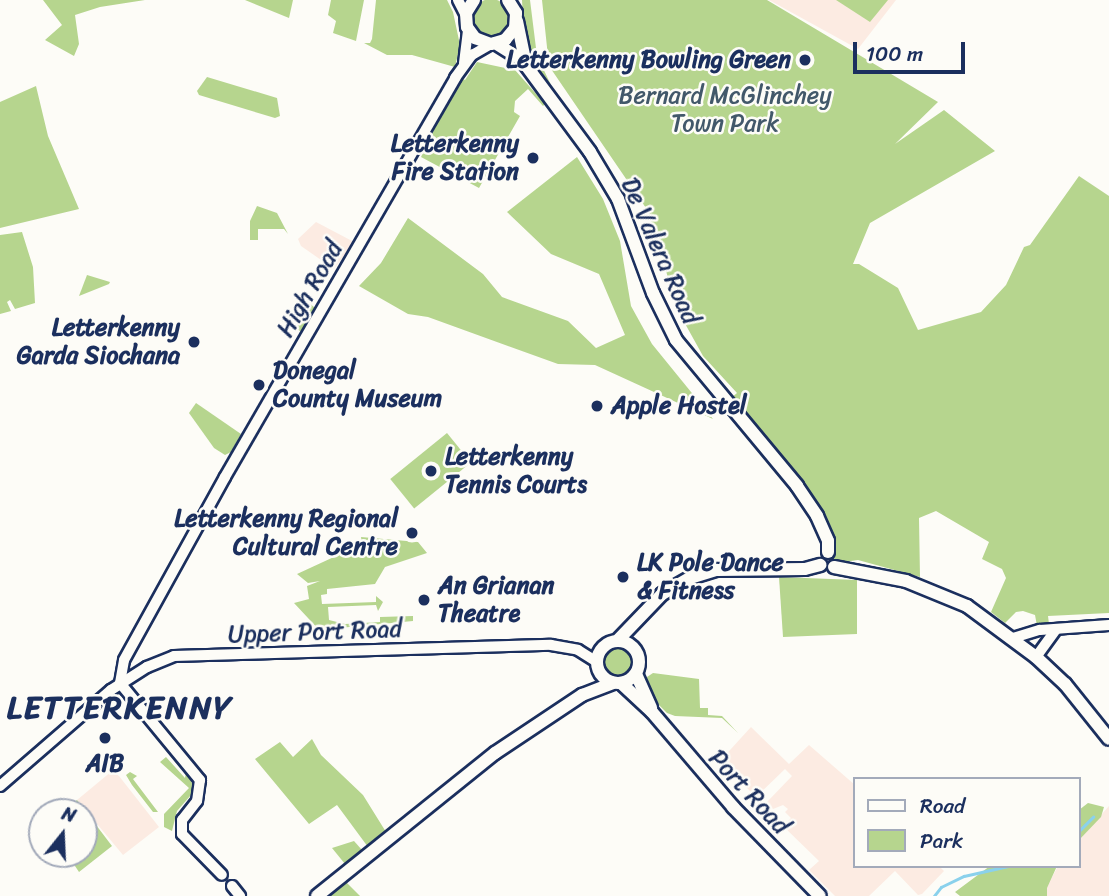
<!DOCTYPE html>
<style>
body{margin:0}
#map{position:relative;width:1109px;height:896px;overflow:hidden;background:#fdfcf7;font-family:Sriracha,sans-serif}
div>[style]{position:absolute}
.built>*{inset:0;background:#fcebe2}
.green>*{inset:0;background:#b6d58e;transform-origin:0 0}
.round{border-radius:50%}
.stream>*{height:2.5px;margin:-1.25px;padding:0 1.25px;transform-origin:1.25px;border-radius:1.25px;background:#8ad1ec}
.roads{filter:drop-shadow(2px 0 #1b2f5e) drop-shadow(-2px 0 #1b2f5e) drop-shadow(0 2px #1b2f5e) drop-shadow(0 -2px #1b2f5e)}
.tertiary>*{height:10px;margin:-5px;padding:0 5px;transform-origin:5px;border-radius:5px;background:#fdfcf7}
.secondary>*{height:12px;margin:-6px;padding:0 6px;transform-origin:6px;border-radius:6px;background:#fdfcf7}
.secondary>.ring{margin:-6px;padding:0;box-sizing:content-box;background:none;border:12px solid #fdfcf7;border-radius:50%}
.dots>*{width:19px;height:19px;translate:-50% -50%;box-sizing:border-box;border:4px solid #fdfcf7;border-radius:50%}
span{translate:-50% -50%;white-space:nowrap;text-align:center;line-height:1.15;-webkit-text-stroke:5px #fdfcf7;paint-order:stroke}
.poi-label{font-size:24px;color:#1b2f5e;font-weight:700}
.right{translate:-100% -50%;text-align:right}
.left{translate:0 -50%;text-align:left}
.park-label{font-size:24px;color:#42586a}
.street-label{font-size:24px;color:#1b2f5e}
.district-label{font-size:32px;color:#1b2f5e;font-weight:700;letter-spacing:2px}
.legend{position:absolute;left:853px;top:777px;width:228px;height:91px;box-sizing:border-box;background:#fdfcf7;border:2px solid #a3aaba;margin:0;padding:9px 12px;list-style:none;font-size:21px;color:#1b2f5e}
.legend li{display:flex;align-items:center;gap:14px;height:35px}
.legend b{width:35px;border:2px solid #a3aaba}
.north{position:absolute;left:28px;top:798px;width:70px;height:70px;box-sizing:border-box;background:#fdfcf7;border:2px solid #a3aaba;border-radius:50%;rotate:18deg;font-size:19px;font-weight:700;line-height:28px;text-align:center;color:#1b2f5e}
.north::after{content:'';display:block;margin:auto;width:24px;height:32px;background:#1b2f5e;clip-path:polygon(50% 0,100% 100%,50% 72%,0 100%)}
.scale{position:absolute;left:853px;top:42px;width:112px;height:32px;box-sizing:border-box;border:4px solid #1b2f5e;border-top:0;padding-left:9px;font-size:21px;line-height:24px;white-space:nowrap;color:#1b2f5e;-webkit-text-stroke:5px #fdfcf7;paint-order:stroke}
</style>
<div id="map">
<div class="built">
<i style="clip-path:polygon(769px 0,896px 0,858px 49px)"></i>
<i style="clip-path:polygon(316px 222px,354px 242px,334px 269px,301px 246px,298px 239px)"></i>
<i style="clip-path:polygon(751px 727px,789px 764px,809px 745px,855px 785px,855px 866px,939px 866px,944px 871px,922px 894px,918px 895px,895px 871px,869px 896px,835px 896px,809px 870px,819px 861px,783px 826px,791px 818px,785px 812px,788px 809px,783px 805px,773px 809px,767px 802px,792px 776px,785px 769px,756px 797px,720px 761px)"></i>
<i style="clip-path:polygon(112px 771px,119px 776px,159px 827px,123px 855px,77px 800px)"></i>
<i style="clip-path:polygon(1109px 806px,1109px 896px,1042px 896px,1058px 866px,1079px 866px,1079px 840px)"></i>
</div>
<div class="green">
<i class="round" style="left:472px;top:-1px;width:38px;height:38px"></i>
<i style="clip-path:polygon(43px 0,145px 0,100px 7px,75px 15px,79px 44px,74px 56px,45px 40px,62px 25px)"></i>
<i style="clip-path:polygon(245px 0,293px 0,289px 18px)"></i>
<i style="clip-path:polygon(331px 0,364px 0,356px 41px,333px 33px,336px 21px,328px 15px)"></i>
<i style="clip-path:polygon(376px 0,447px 0,453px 12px,460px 45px,455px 67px,412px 55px,387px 55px,364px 43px,370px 43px,372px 39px)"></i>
<i style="clip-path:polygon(522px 0,530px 0,537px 56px,551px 85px,532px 62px,524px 39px)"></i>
<i style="clip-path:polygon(542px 0,767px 0,938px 102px,895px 144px,944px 110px,995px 151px,870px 223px,853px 264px,859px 264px,898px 288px,918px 330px,981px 312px,1006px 285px,1024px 247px,1030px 245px,1079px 176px,1109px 196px,1109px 613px,1048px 616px,1049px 624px,1037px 626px,1035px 615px,1023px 611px,1016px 612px,1005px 623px,991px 612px,1006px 578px,1002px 569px,982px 559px,989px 542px,936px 511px,919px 518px,920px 577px,858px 560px,836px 563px,817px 516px,725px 403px,737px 393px,703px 356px,678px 311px,648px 211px,549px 66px)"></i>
<i style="clip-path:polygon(836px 0,888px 0,870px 22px)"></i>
<i style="clip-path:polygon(477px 62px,515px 70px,545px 104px,543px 106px,528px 89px,515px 101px,514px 112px,520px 116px,479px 188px,421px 157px,459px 77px,465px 80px)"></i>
<i style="clip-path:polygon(207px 77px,277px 98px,280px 116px,275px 118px,199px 95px,197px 91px)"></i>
<i style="clip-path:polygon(36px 86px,48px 136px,79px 209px,0 228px,0 102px)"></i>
<i style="clip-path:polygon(577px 157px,603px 199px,620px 241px,631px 306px,652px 344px,713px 419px,595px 365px,558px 364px,428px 317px,408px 314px,359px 286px,381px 263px,408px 218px,483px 274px,502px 297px,568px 321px,596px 348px,625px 335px,599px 274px,551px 254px,507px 212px)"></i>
<i style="clip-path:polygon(257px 206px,277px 213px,288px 234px,284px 229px,258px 229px,258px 240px,250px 240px,250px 221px)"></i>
<i style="clip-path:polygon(22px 232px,33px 267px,35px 303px,15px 309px,10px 300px,7px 302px,11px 311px,0 314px,0 235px)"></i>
<i style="clip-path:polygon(87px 275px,110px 282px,109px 284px,79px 296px)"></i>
<i style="clip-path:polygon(307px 301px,315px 308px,302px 332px,280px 320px,294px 325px)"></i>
<i style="clip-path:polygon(196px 403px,241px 434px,231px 452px,225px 455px,214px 448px,189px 413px)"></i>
<i style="left:447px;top:433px;width:38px;height:73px;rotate:51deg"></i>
<i style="clip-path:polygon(361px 537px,418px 542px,427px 553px,385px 567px,375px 584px,327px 589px,327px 594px,321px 595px,322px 604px,376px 602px,376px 596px,383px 602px,378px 611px,376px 605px,328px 607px,329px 620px,345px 624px,380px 622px,380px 617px,413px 616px,413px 621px,339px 628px,332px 624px,322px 633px,294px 603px,309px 599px,307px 586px,320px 581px,308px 583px,297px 574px,362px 544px)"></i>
<i style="clip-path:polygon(779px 577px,857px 580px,857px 634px,783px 637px)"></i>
<i class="round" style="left:602px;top:647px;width:32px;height:32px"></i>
<i style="clip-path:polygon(653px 673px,699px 679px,700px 708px,708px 708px,708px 715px,722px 716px,738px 733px,722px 718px,675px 716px,667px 713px,656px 702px,646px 685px,647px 677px)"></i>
<i style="clip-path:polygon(312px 739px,321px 755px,363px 795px,386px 832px,368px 847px,337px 805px,309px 824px,255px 759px,280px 742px,293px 757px)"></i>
<i style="clip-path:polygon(166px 757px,185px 778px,186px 773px,189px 775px,193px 786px,191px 795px,177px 811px,172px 831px,164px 827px,164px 814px,189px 788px,160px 762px)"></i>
<i style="clip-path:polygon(130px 772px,137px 776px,133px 779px,158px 812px,153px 812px,132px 785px,126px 775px)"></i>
<i style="clip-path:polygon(77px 800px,112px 846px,79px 872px,67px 854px,84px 854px,84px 812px,63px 812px)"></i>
<i style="clip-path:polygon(1088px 803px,1104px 807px,1101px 817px,1079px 840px,1079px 810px)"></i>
<i style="clip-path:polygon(354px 841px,362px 850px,345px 864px,332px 848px)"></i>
<i style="clip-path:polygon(990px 866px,1057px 866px,1047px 888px,1047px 896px,960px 896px,955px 892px)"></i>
<i style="clip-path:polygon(346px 882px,360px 896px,329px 896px)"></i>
</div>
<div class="stream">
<i style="left:1079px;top:831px;width:20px;rotate:-45deg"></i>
<i style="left:1016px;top:866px;width:22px"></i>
<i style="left:934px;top:896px;width:11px;rotate:-52deg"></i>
<i style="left:941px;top:887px;width:25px;rotate:-26deg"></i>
<i style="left:964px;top:876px;width:45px;rotate:-12.8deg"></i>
</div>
<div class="roads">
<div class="tertiary">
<i style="left:458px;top:0;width:18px;rotate:63deg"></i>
<i style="left:464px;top:63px;width:34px;rotate:-83deg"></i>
<i style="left:1013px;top:638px;width:28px;rotate:-17deg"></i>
<i style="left:1040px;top:630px;width:69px;rotate:-4.1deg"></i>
<i style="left:1036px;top:657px;width:34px;rotate:-54deg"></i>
<i style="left:120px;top:683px;width:23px;rotate:-80deg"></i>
<i style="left:124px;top:660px;width:209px;rotate:-61.1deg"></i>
<i style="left:225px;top:477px;width:461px;rotate:-60deg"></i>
<i style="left:455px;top:78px;width:29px;rotate:-54deg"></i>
<i style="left:472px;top:55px;width:22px;rotate:-30deg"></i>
<i style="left:120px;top:683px;width:126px;rotate:50.5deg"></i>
<i style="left:200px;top:780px;width:21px;rotate:98deg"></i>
<i style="left:197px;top:801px;width:24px;rotate:128deg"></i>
<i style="left:182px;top:820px;width:14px;rotate:90deg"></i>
<i style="left:182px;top:834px;width:57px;rotate:45.7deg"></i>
<i style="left:0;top:786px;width:147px;rotate:-40.9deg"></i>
<i style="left:111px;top:690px;width:43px;rotate:-32.6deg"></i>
<i style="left:147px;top:667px;width:29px;rotate:-22deg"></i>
<i style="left:174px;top:656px;width:377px;rotate:-1.7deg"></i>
<i style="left:551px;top:645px;width:27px;rotate:10deg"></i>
<i style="left:578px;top:650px;width:22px;rotate:32deg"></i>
<i style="left:232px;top:886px;width:13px;rotate:51deg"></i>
</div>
<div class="secondary">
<i style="left:474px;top:0;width:15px;rotate:122deg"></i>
<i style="left:466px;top:13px;width:14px;rotate:86deg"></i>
<i style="left:467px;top:27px;width:14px;rotate:54deg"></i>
<i style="left:475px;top:38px;width:17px;rotate:21deg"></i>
<i style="left:491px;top:44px;width:15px;rotate:-16deg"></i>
<i style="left:505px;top:40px;width:16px;rotate:-50deg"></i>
<i style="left:515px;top:28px;width:15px;rotate:-86deg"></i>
<i style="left:516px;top:13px;width:15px;rotate:-122deg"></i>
<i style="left:517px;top:21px;width:45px;rotate:78.4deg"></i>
<i style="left:495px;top:43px;width:32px;rotate:32deg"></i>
<i style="left:522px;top:60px;width:114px;rotate:53.5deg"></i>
<i style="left:590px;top:152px;width:55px;rotate:59.2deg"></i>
<i style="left:618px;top:199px;width:100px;rotate:69.6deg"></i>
<i style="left:653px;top:293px;width:52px;rotate:63.9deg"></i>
<i style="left:676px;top:340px;width:190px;rotate:50.3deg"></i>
<i style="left:797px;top:486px;width:36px;rotate:56deg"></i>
<i style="left:817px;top:516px;width:27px;rotate:66deg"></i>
<i style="left:828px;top:541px;width:11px;rotate:90deg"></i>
<i style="left:834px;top:567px;width:73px;rotate:11deg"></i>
<i style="left:906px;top:581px;width:66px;rotate:22.3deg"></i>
<i style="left:967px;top:606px;width:86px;rotate:36.5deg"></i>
<i style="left:1036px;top:657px;width:40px;rotate:43deg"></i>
<i style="left:1065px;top:684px;width:70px;rotate:51.3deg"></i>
<i class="ring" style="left:597px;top:641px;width:30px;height:30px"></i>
<i style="left:617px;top:641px;width:65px;rotate:-46.2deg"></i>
<i style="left:662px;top:594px;width:32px;rotate:-30deg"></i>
<i style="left:690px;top:578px;width:28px;rotate:-17deg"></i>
<i style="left:717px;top:570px;width:88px;rotate:-0.7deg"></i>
<i style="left:805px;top:569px;width:16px;rotate:-15deg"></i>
<i style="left:636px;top:674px;width:37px;rotate:66deg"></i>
<i style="left:621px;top:683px;width:42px;rotate:43.1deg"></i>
<i style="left:652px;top:712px;width:125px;rotate:49.5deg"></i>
<i style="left:733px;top:807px;width:124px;rotate:45.7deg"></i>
<i style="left:317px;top:896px;width:228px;rotate:-38.8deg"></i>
<i style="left:495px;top:753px;width:105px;rotate:-33.7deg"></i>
<i style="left:582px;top:695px;width:33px;rotate:-21deg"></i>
</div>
</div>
<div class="dots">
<i style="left:805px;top:60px;background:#1b2f5e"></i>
<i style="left:533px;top:158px;background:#1b2f5e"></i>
<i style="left:194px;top:342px;background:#1b2f5e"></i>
<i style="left:259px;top:385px;background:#1b2f5e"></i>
<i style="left:597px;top:406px;background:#1b2f5e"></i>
<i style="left:431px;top:471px;background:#1b2f5e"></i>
<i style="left:412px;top:533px;background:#1b2f5e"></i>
<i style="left:623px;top:577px;background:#1b2f5e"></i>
<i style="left:424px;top:600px;background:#1b2f5e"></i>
<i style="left:105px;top:738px;background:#1b2f5e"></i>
</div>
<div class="poi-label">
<span class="right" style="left:791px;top:60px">Letterkenny Bowling Green</span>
<span class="right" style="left:519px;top:158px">Letterkenny<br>Fire Station</span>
<span class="right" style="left:180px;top:342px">Letterkenny<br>Garda Siochana</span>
<span class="left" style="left:273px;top:385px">Donegal<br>County Museum</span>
<span class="left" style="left:611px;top:406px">Apple Hostel</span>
<span class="left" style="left:445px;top:471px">Letterkenny<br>Tennis Courts</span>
<span class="right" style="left:398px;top:533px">Letterkenny Regional<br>Cultural Centre</span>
<span class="left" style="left:637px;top:577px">LK Pole Dance<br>&amp; Fitness</span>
<span class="left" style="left:438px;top:600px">An Grianan<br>Theatre</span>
<span style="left:105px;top:764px">AIB</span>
</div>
<div class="park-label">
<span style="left:725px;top:110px">Bernard McGlinchey<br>Town Park</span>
</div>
<div class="street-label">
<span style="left:660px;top:251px;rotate:66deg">De Valera Road</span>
<span style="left:310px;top:289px;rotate:-60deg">High Road</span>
<span style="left:315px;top:632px;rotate:-2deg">Upper Port Road</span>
<span style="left:749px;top:792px;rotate:47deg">Port Road</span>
</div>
<div class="district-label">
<span style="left:120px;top:708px">LETTERKENNY</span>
</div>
<ul class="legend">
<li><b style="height:9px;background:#fdfcf7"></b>Road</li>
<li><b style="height:19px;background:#b6d58e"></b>Park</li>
</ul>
<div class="north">N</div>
<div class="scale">100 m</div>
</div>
